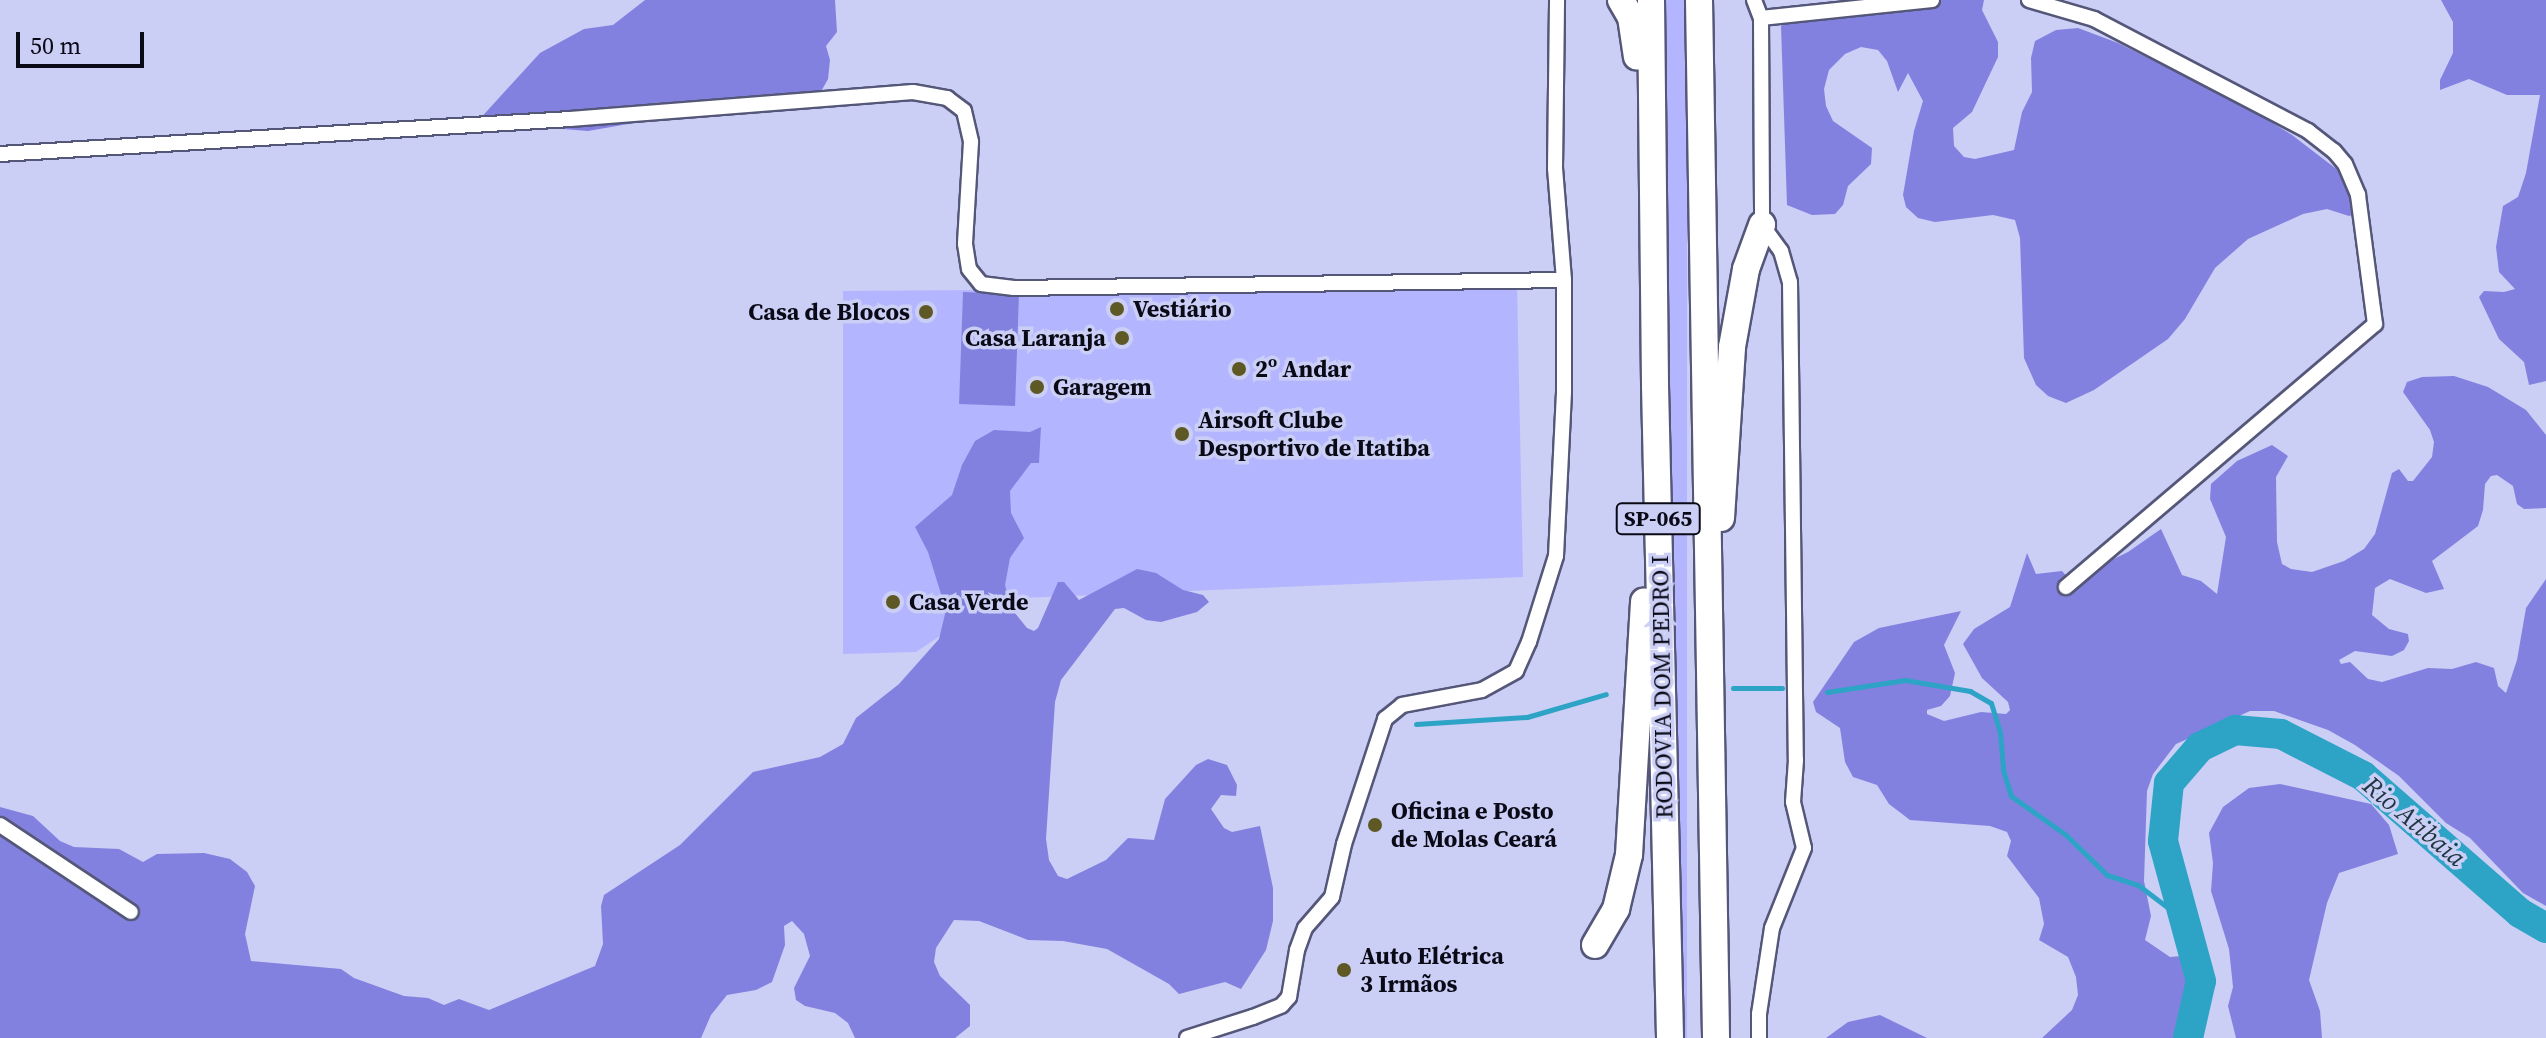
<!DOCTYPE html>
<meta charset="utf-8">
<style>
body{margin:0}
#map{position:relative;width:2546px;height:1038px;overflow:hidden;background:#cbcef5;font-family:"Source Serif 4",serif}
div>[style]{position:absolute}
.green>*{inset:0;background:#b3b5ff;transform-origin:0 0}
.forest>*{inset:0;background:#8381e0;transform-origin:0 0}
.stream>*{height:5px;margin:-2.5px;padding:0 2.5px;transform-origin:2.5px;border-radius:2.5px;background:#2da3c6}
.river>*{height:30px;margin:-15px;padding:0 15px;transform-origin:15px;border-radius:15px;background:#2da3c6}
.roads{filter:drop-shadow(2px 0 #555779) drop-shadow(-2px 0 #555779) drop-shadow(0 2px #555779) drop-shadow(0 -2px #555779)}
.street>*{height:14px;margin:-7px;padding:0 7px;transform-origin:7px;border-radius:7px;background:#fff}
.highway>*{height:26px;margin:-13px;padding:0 13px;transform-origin:13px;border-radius:13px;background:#fff}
.dots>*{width:22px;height:22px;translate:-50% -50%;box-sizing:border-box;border:4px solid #cbcef5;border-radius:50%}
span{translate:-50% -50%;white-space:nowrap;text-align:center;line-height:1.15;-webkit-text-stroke:7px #cbcef5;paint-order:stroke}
.shield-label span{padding:2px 6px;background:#cbcef5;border:2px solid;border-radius:6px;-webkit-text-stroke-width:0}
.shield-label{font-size:22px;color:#0a0a17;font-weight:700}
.poi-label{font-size:24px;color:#0a0a17;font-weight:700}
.left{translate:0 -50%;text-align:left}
.right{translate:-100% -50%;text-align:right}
.street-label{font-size:24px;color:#0a0a17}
.water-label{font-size:26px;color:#1e363f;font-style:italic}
.scale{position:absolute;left:16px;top:32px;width:128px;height:36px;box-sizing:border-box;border:4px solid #0a0a17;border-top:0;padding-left:10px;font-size:24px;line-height:28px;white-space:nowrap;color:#0a0a17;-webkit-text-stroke:6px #cbcef5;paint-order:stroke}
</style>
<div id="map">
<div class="green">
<i style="left:1665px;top:0;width:22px;height:1038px"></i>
<i style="clip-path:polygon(1517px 286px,1523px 577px,995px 599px,916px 652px,843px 654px,843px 291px)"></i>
</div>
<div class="forest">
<i style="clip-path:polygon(645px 0,835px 0,837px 32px,826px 46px,830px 60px,828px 79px,818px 97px,805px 106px,747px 113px,691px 113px,588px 131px,477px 122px,540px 53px,584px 29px,613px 25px)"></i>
<i style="clip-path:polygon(1850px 0,1984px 0,1982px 10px,1998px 42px,1998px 57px,1972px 112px,1953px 128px,1954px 146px,1964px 157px,1975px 159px,2014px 150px,2022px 112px,2032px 92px,2031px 58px,2035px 41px,2056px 30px,2078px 28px,2118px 43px,2250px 109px,2292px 135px,2339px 171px,2352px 193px,2355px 214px,2349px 216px,2327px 209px,2303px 214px,2248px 239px,2215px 268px,2185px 319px,2168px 339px,2094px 390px,2066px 403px,2048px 396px,2036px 385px,2024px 358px,2020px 238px,2015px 220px,1993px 215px,1935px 222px,1918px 218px,1906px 207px,1903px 195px,1914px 131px,1923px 101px,1908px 73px,1898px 92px,1887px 61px,1878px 50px,1861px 47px,1845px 54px,1829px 70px,1824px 89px,1826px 106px,1833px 121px,1872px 148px,1871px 164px,1848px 186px,1843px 205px,1835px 214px,1812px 215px,1787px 205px,1781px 26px,1798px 10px)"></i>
<i style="clip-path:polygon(2441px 0,2546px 0,2546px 381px,2529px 385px,2524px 362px,2499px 339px,2479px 297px,2484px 291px,2504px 292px,2515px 289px,2499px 272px,2496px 247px,2503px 206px,2518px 197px,2526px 173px,2540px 95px,2507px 95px,2469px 79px,2440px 90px,2440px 80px,2453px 53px,2453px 22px)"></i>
<i style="left:963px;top:292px;width:56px;height:112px;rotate:2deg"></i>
<i style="clip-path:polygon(2454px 376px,2488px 387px,2526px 410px,2546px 435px,2546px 508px,2524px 509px,2517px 504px,2513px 486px,2497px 475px,2491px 476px,2485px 484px,2483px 510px,2478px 526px,2432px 561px,2444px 589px,2426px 593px,2390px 579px,2375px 588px,2372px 615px,2389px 629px,2408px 634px,2409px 641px,2404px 650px,2392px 656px,2355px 651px,2339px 660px,2341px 664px,2350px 662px,2368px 679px,2382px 682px,2428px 668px,2452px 669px,2476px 662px,2494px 668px,2498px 686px,2506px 693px,2517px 660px,2526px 608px,2546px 579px,2546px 906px,2523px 893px,2470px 838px,2446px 823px,2399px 776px,2355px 745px,2328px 730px,2274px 711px,2250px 711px,2176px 744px,2153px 774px,2147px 791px,2144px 881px,2151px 916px,2145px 940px,2170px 957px,2182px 956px,2190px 977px,2188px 1004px,2180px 1038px,2042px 1038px,2072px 1010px,2078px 995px,2076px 977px,2068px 957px,2039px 940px,2044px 924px,2039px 898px,2007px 856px,2011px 841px,2007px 832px,1990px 826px,1910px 820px,1889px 804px,1877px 785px,1853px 777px,1845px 762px,1840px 728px,1816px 712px,1813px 702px,1854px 642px,1879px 628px,1961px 611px,1944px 645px,1955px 673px,1950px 696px,1941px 706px,1927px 710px,1927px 714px,1944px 721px,1981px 712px,2006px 714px,2010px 710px,2008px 702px,1982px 678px,1963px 644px,1974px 629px,2010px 607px,2027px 553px,2036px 574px,2062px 571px,2070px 580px,2128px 552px,2161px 529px,2182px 575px,2201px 581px,2217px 594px,2226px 537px,2210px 499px,2211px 484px,2237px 461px,2272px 445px,2288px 456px,2276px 477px,2277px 542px,2282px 564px,2291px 569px,2312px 572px,2344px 561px,2364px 549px,2375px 534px,2392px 473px,2399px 469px,2408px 481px,2413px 481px,2432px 457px,2434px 442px,2430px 430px,2403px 392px,2407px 382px,2422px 377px)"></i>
<i style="clip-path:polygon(1041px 427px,1039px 463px,1031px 463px,1010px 491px,1011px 513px,1024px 538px,1010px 558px,1005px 585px,1011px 608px,1027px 628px,1034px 631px,1038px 628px,1058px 582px,1064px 582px,1079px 600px,1137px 569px,1156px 573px,1183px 590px,1203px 595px,1209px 602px,1197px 612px,1161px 622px,1146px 620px,1124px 608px,1115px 609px,1061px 680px,1055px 702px,1046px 839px,1049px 860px,1058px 876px,1067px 879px,1106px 860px,1128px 838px,1154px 840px,1165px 799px,1196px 765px,1208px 759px,1227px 765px,1237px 785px,1236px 796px,1221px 795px,1211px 809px,1224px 828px,1232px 832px,1260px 826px,1273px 888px,1273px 921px,1266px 950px,1241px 989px,1225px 982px,1179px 994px,1169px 984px,1107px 949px,1063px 941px,1028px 940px,979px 921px,954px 920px,936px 948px,934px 962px,940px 976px,970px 1005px,970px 1026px,955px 1038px,855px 1038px,848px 1023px,835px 1013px,805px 1006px,796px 1000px,794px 988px,810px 956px,804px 934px,792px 921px,784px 926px,785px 945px,772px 982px,756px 990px,727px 995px,711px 1015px,701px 1038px,0 1038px,0 807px,33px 816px,60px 841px,74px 847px,119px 849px,143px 862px,157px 854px,204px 853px,230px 859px,247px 872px,255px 886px,245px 934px,251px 961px,341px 969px,354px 978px,404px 996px,428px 998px,444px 1005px,459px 999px,489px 1010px,595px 966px,603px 944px,601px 906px,604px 895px,680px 845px,753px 772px,820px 757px,843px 744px,856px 718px,899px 684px,939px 639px,946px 610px,928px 552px,915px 527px,952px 495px,962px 465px,975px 441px,994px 430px,1030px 432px)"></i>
<i style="clip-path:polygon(2280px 784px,2371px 804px,2389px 825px,2398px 854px,2339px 873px,2327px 903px,2309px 980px,2320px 1011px,2322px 1038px,2236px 1038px,2228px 1006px,2233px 987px,2229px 949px,2211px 891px,2213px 863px,2209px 833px,2223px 807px,2249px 788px)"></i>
<i style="clip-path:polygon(1880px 1015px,1927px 1038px,1826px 1038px,1848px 1022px)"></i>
</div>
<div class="stream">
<i style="left:1733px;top:688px;width:49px"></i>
<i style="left:1827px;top:692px;width:79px;rotate:-8.7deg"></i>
<i style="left:1905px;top:680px;width:66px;rotate:9.6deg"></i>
<i style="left:1970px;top:691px;width:24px;rotate:30deg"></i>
<i style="left:1991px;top:703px;width:31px;rotate:73deg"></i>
<i style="left:2000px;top:733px;width:37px;rotate:85deg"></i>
<i style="left:2003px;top:770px;width:27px;rotate:73deg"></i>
<i style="left:2011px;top:796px;width:67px;rotate:35.3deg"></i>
<i style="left:2066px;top:835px;width:57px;rotate:44.3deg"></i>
<i style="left:2107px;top:875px;width:33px;rotate:18deg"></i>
<i style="left:2138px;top:885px;width:63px;rotate:37.2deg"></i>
<i style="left:1416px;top:724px;width:111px;rotate:-3.6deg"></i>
<i style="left:1527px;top:717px;width:82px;rotate:-16.2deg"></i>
</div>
<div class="river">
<i style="left:2188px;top:1038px;width:58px;rotate:-77.2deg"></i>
<i style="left:2201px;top:981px;width:145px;rotate:-105.2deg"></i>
<i style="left:2163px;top:841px;width:58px;rotate:-84.1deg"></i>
<i style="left:2169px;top:783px;width:48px;rotate:-49.3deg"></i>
<i style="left:2200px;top:747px;width:39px;rotate:-26deg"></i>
<i style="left:2235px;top:730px;width:46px;rotate:5deg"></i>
<i style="left:2281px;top:734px;width:92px;rotate:27.1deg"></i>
<i style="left:2363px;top:776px;width:208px;rotate:41.1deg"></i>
<i style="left:2520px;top:913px;width:30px;rotate:30deg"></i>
</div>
<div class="roads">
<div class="street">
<i style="left:1754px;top:0;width:19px;rotate:69deg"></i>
<i style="left:1761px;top:18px;width:207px;rotate:89.7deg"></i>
<i style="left:1762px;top:225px;width:32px;rotate:54deg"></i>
<i style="left:1781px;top:251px;width:32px;rotate:74deg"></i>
<i style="left:1790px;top:282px;width:478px;rotate:89.3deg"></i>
<i style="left:1796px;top:760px;width:42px;rotate:94.1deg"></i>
<i style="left:1793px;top:802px;width:47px;rotate:76.6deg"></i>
<i style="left:1804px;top:848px;width:86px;rotate:111.8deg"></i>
<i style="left:1772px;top:928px;width:87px;rotate:98.6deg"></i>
<i style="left:1759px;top:1014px;width:24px;rotate:90deg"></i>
<i style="left:2029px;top:0;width:68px;rotate:16.3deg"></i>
<i style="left:2094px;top:19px;width:242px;rotate:27.6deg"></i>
<i style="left:2308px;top:131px;width:33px;rotate:38deg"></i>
<i style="left:2334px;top:151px;width:17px;rotate:50deg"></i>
<i style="left:2345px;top:164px;width:34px;rotate:67deg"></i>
<i style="left:2358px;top:195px;width:130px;rotate:82.5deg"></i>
<i style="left:2375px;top:324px;width:406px;rotate:139.6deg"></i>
<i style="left:1761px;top:18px;width:172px;rotate:-6deg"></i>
<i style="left:0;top:154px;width:571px;rotate:-3.51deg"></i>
<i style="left:570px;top:119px;width:344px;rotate:-4.5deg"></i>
<i style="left:913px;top:92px;width:35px;rotate:10deg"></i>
<i style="left:947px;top:98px;width:21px;rotate:37deg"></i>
<i style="left:964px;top:111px;width:32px;rotate:77deg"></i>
<i style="left:971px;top:142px;width:102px;rotate:93.4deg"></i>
<i style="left:965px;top:244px;width:25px;rotate:81deg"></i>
<i style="left:969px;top:269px;width:19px;rotate:51deg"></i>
<i style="left:981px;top:284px;width:33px;rotate:7deg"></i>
<i style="left:1014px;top:288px;width:550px;rotate:-0.83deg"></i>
<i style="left:0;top:825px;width:157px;rotate:33.6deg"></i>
<i style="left:1187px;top:1038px;width:69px;rotate:-17.7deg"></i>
<i style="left:1253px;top:1017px;width:31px;rotate:-22deg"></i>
<i style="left:1282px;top:1005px;width:11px;rotate:-49deg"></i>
<i style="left:1289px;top:997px;width:48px;rotate:-80.3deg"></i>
<i style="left:1297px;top:950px;width:23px;rotate:-70deg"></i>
<i style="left:1305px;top:928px;width:41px;rotate:-48.9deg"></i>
<i style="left:1332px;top:897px;width:54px;rotate:-77.2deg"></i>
<i style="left:1344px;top:844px;width:132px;rotate:-71.8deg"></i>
<i style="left:1385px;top:719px;width:22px;rotate:-39deg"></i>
<i style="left:1402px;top:705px;width:81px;rotate:-10.6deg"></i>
<i style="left:1482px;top:690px;width:39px;rotate:-29deg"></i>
<i style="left:1516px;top:671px;width:32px;rotate:-66deg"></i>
<i style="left:1529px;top:642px;width:90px;rotate:-72.6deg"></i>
<i style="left:1556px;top:556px;width:165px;rotate:-87.2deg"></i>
<i style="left:1564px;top:391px;width:111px;rotate:-90deg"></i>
<i style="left:1564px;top:280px;width:112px;rotate:-94.6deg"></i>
<i style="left:1555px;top:168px;width:168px;rotate:-89.3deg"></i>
</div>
<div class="highway">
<i style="left:1621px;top:0;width:20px;rotate:60deg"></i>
<i style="left:1631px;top:17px;width:40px;rotate:81.5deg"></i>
<i style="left:1651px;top:0;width:386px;rotate:89.4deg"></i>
<i style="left:1655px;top:386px;width:652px;rotate:88.68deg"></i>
<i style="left:1699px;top:0;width:1038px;rotate:89.06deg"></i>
<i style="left:1721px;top:518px;width:171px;rotate:-86.3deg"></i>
<i style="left:1732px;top:347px;width:79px;rotate:-79.8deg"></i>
<i style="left:1746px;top:269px;width:47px;rotate:-70deg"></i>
<i style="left:1595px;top:945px;width:42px;rotate:-59.7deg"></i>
<i style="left:1616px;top:909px;width:56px;rotate:-76.5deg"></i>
<i style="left:1629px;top:855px;width:254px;rotate:-86.6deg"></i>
</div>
</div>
<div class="dots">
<i style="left:1117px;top:309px;background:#5e5824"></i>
<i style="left:926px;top:312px;background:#5e5824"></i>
<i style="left:1122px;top:338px;background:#5e5824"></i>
<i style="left:1239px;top:369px;background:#5e5824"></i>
<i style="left:1037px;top:387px;background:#5e5824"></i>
<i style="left:1182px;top:434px;background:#5e5824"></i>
<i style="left:893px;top:602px;background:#5e5824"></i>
<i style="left:1375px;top:825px;background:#5e5824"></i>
<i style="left:1344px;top:970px;background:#5e5824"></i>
</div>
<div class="shield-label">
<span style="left:1658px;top:519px">SP-065</span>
</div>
<div class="poi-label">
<span class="left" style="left:1133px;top:309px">Vestiário</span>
<span class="right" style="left:910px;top:312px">Casa de Blocos</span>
<span class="right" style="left:1106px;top:338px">Casa Laranja</span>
<span class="left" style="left:1255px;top:369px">2º Andar</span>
<span class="left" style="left:1053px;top:387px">Garagem</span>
<span class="left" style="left:1198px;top:434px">Airsoft Clube<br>Desportivo de Itatiba</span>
<span class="left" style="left:909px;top:602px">Casa Verde</span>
<span class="left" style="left:1391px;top:825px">Oficina e Posto<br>de Molas Ceará</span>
<span class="left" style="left:1360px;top:970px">Auto Elétrica<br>3 Irmãos</span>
</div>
<div class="street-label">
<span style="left:1662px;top:687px;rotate:-91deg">RODOVIA DOM PEDRO I</span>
</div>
<div class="water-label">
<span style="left:2414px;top:822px;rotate:40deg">Rio Atibaia</span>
</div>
<div class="scale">50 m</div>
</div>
